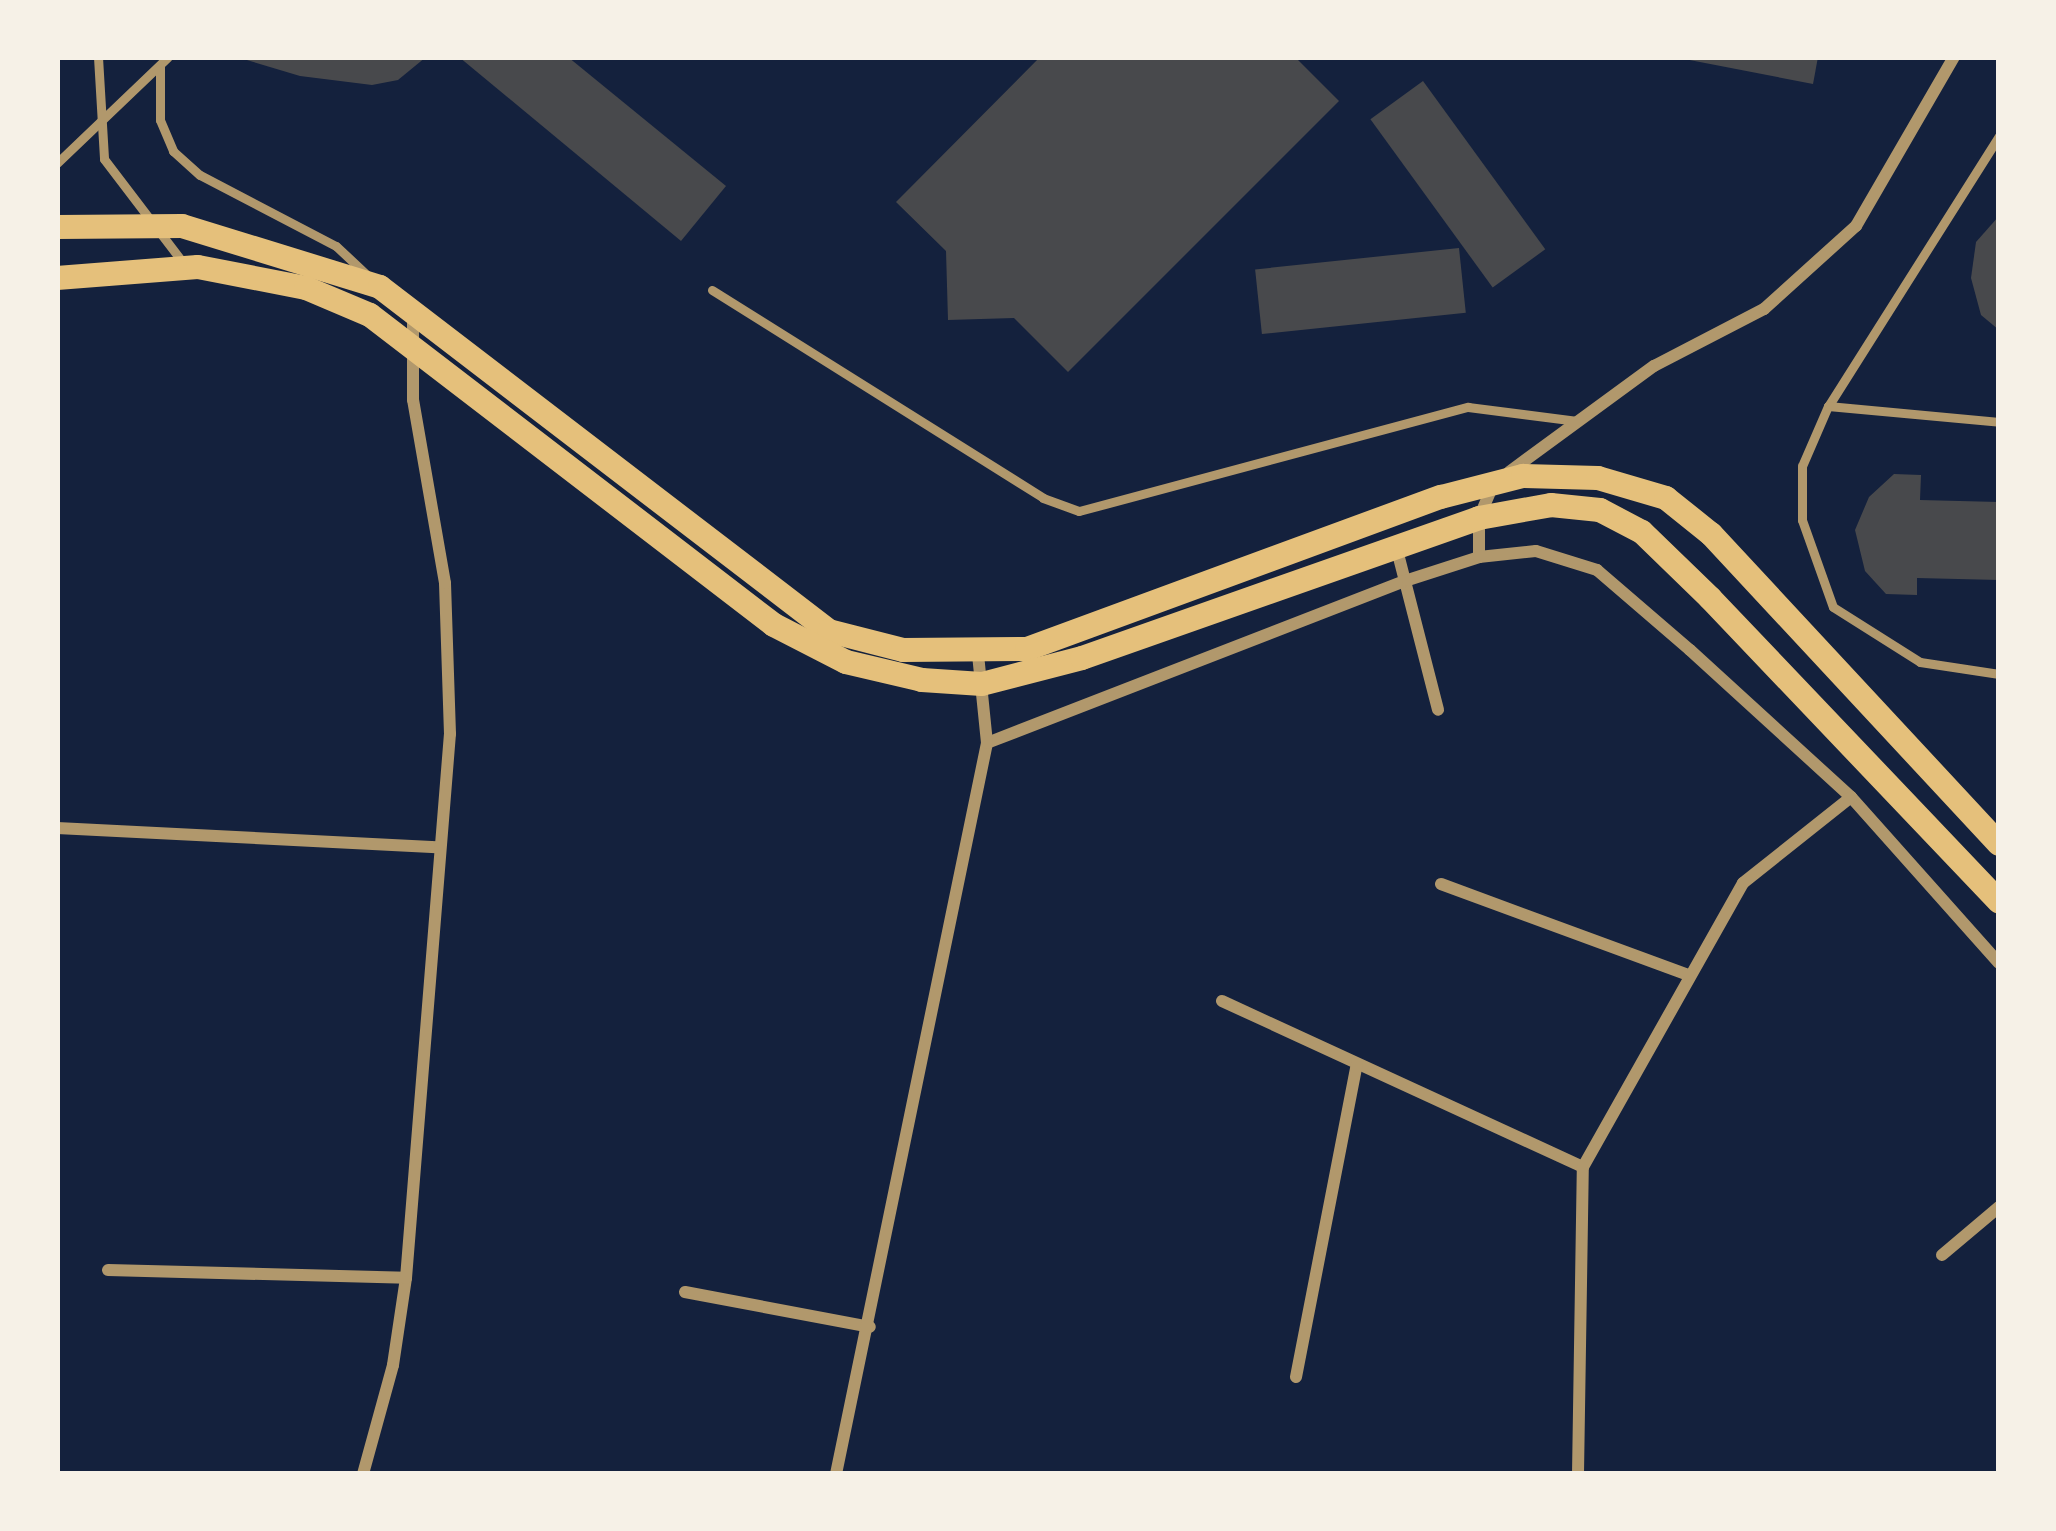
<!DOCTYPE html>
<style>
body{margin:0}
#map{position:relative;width:2056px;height:1531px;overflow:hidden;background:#14213d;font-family:Literata,serif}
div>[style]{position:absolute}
.building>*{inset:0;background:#48494c;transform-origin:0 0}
.service>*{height:9px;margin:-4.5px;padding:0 4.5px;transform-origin:4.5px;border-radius:4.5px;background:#b1986c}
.minor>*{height:12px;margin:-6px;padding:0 6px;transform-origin:6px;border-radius:6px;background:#b1986c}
.secondary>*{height:24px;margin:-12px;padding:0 12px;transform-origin:12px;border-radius:12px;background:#e5c07b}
span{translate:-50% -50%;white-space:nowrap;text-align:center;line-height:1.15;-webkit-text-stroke:12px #f6f1e7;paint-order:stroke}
.frame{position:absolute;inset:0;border:60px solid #f6f1e7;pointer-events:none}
</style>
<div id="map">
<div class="building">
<i style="clip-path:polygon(237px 57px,426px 57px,398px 80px,372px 85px,300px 76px)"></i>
<i style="clip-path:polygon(459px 57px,568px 57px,726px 186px,681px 241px)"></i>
<i style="clip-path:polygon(1040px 57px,1295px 57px,1339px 101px,1068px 372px,1014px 318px,948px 320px,946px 251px,896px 202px)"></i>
<i style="clip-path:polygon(1674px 57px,1818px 57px,1813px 84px)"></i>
<i style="left:1423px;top:81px;width:208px;height:65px;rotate:54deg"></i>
<i style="clip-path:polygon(1999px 216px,1999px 330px,1981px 315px,1971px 278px,1976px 242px)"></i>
<i style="left:1459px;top:248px;width:65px;height:205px;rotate:84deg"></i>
<i style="clip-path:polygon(1894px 474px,1921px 475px,1920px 500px,1999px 502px,1999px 580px,1917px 578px,1917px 595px,1886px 594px,1865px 571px,1855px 530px,1869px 497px)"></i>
</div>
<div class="service">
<i style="left:98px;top:57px;width:102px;rotate:86.6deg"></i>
<i style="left:104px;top:159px;width:132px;rotate:52.7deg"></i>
<i style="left:160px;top:66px;width:54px;rotate:90deg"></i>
<i style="left:160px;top:120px;width:34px;rotate:67deg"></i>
<i style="left:173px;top:151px;width:36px;rotate:42deg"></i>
<i style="left:200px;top:175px;width:153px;rotate:27.6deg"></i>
<i style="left:336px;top:246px;width:42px;rotate:43.1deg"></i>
<i style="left:1999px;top:136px;width:320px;rotate:122.3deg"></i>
<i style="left:1828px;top:406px;width:65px;rotate:113.4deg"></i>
<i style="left:1802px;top:466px;width:54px;rotate:90deg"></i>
<i style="left:1802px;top:520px;width:92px;rotate:70.4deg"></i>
<i style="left:1833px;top:607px;width:103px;rotate:32.3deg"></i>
<i style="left:1920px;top:662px;width:80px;rotate:8.6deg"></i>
<i style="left:57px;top:163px;width:153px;rotate:-43.7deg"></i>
<i style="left:712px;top:290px;width:391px;rotate:32.1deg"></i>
<i style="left:1043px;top:498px;width:38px;rotate:20deg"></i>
<i style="left:1079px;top:511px;width:403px;rotate:-15deg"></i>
<i style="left:1468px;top:407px;width:110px;rotate:7.3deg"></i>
<i style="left:1828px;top:406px;width:172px;rotate:5.3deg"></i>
</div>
<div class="minor">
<i style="left:1509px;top:472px;width:180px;rotate:-36.2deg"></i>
<i style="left:1654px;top:366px;width:124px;rotate:-27.4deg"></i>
<i style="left:1764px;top:309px;width:124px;rotate:-42.1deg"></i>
<i style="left:1856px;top:226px;width:195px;rotate:-59.9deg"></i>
<i style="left:1396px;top:546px;width:169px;rotate:75.6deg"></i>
<i style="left:1479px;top:557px;width:39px;rotate:-90deg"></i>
<i style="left:1479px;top:518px;width:36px;rotate:-67deg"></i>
<i style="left:987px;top:743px;width:451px;rotate:-21.2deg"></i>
<i style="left:1408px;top:580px;width:75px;rotate:-17.9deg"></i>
<i style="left:1479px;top:557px;width:57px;rotate:-6deg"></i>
<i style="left:1536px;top:551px;width:64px;rotate:17.3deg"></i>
<i style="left:1597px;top:570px;width:123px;rotate:40.7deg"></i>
<i style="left:1690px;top:650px;width:218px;rotate:42.4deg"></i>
<i style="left:1851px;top:797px;width:222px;rotate:48.3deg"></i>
<i style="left:57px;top:828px;width:380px;rotate:2.9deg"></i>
<i style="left:1441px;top:884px;width:261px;rotate:20.2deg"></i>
<i style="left:1222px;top:1001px;width:397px;rotate:24.7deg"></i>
<i style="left:1942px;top:1255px;width:75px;rotate:-40.1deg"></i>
<i style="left:108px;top:1270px;width:298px;rotate:1.5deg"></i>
<i style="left:685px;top:1292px;width:188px;rotate:10.7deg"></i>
<i style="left:1296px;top:1377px;width:319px;rotate:-79deg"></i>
<i style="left:363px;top:1474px;width:113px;rotate:-74.6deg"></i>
<i style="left:393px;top:1365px;width:88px;rotate:-81.5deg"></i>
<i style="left:406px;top:1278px;width:546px;rotate:-85.38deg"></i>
<i style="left:450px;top:734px;width:151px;rotate:-91.9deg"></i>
<i style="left:445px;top:583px;width:186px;rotate:-99.9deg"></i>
<i style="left:413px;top:400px;width:86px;rotate:-90deg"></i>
<i style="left:836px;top:1474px;width:746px;rotate:-78.33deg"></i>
<i style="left:987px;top:743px;width:88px;rotate:-95.8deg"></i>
<i style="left:1578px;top:1474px;width:307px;rotate:-89.1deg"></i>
<i style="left:1583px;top:1167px;width:326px;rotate:-60.6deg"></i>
<i style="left:1743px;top:883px;width:138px;rotate:-38.5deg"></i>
</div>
<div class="secondary">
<i style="left:57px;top:227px;width:125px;rotate:-0.5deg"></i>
<i style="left:182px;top:226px;width:207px;rotate:17.1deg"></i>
<i style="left:380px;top:287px;width:566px;rotate:37.46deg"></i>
<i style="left:829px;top:631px;width:76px;rotate:14.4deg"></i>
<i style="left:903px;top:650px;width:124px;rotate:-0.5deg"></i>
<i style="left:1027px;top:649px;width:441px;rotate:-20.2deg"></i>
<i style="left:1441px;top:497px;width:85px;rotate:-14.4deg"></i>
<i style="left:1523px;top:476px;width:75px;rotate:1.5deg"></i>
<i style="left:1598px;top:478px;width:71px;rotate:16.4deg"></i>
<i style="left:1666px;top:498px;width:58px;rotate:38.7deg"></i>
<i style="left:1711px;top:534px;width:423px;rotate:47.1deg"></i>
<i style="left:57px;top:278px;width:141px;rotate:-4.5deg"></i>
<i style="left:198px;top:267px;width:110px;rotate:11deg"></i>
<i style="left:306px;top:288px;width:69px;rotate:22.9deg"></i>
<i style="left:370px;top:315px;width:509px;rotate:37.5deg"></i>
<i style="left:774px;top:625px;width:81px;rotate:27.2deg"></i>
<i style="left:846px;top:662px;width:78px;rotate:13.3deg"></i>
<i style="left:922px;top:680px;width:60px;rotate:3.8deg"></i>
<i style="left:982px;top:684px;width:103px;rotate:-14.6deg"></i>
<i style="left:1082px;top:658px;width:421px;rotate:-19.4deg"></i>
<i style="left:1479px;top:518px;width:73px;rotate:-10.2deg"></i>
<i style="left:1551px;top:505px;width:49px;rotate:5.8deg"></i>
<i style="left:1600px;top:510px;width:47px;rotate:27.6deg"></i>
<i style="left:1642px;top:532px;width:95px;rotate:44.1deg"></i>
<i style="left:1710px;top:598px;width:419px;rotate:46.4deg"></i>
</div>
<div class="frame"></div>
</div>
